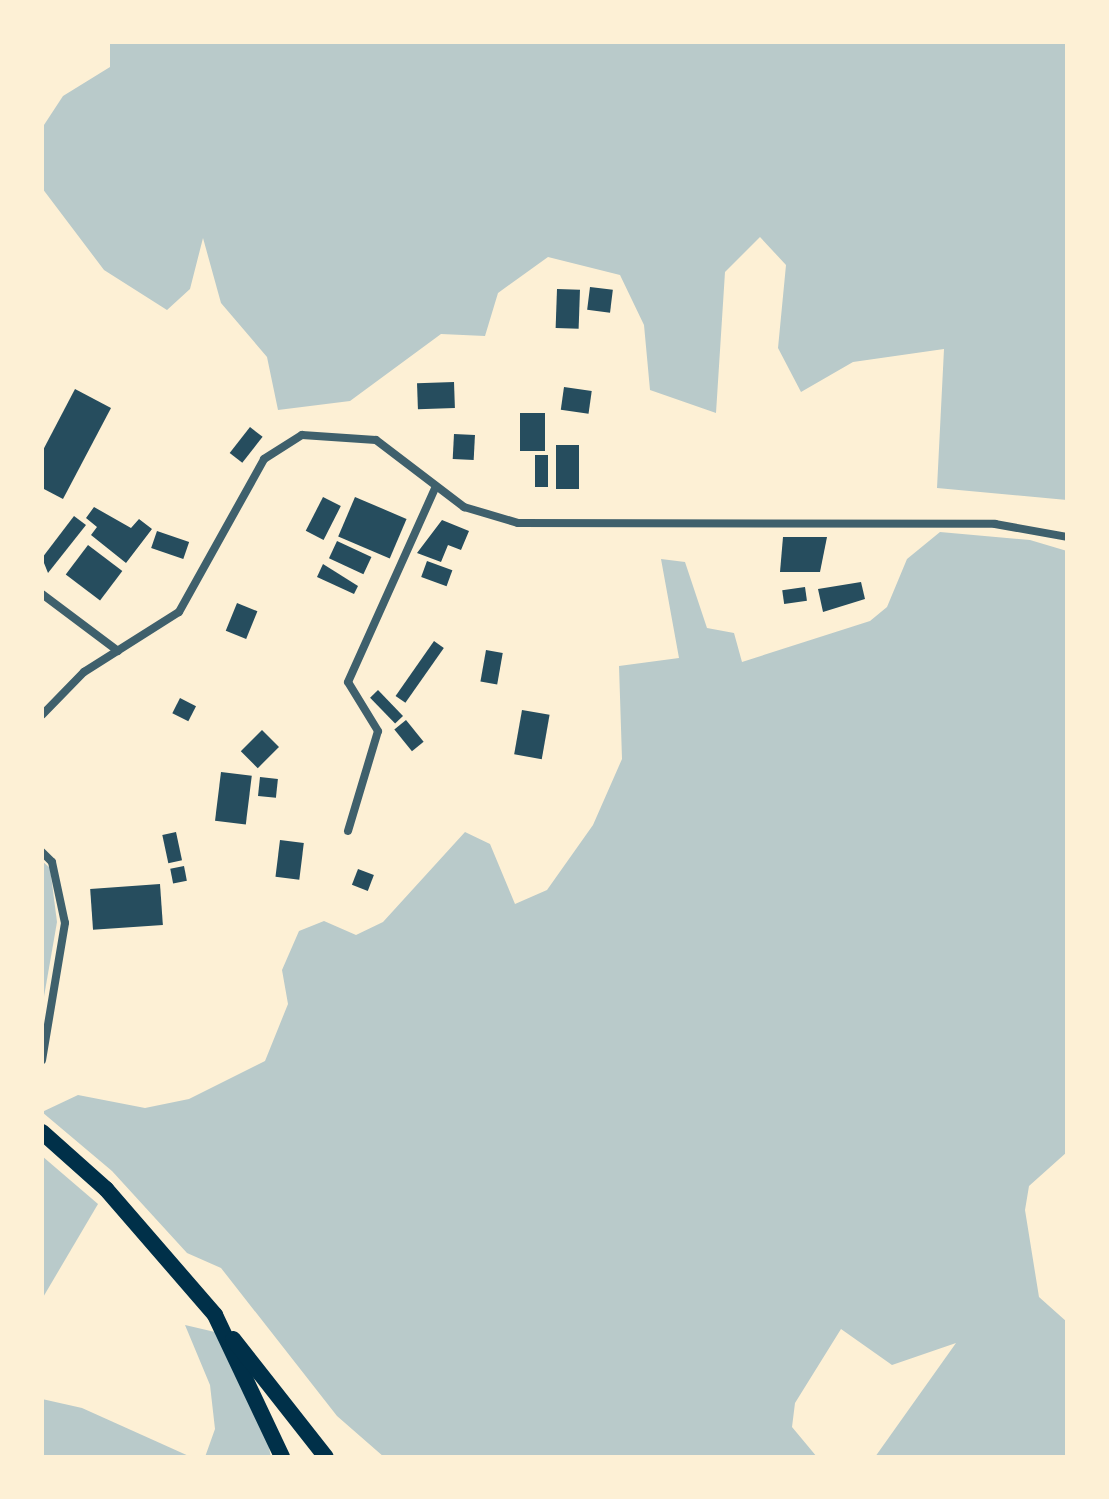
<!DOCTYPE html>
<style>
body{margin:0}
#map{position:relative;width:1109px;height:1499px;overflow:hidden;background:#fdf0d5;font-family:Quicksand,sans-serif}
div>[style]{position:absolute}
.green>*{inset:0;background:#b9caca}
.building>*{inset:0;background:#264d5e;transform-origin:0 0}
.minor>*{height:8px;margin:-4px;padding:0 4px;transform-origin:4px;border-radius:4px;background:#3f606c}
.primary>*{height:16px;margin:-8px;padding:0 8px;transform-origin:8px;border-radius:8px;background:#003049}
span{translate:-50% -50%;white-space:nowrap;text-align:center;line-height:1.15;-webkit-text-stroke:8px #fdf0d5;paint-order:stroke}
.frame{position:absolute;inset:0;border:44px solid #fdf0d5;pointer-events:none}
</style>
<div id="map">
<div class="green">
<i style="clip-path:polygon(110px 42px,1067px 42px,1067px 500px,937px 488px,944px 349px,853px 362px,801px 392px,778px 348px,786px 265px,760px 237px,725px 272px,716px 413px,650px 390px,644px 325px,620px 275px,548px 257px,498px 293px,485px 336px,441px 334px,350px 401px,278px 410px,267px 357px,221px 303px,203px 238px,190px 289px,167px 310px,104px 270px,42px 188px,42px 128px,63px 96px,110px 67px)"></i>
<i style="clip-path:polygon(940px 532px,1030px 540px,1067px 551px,1067px 1152px,1029px 1186px,1025px 1210px,1039px 1297px,1067px 1322px,1067px 1457px,875px 1457px,956px 1343px,892px 1365px,841px 1329px,795px 1403px,792px 1427px,817px 1457px,384px 1457px,337px 1416px,221px 1268px,187px 1253px,112px 1171px,42px 1112px,78px 1095px,145px 1108px,189px 1099px,265px 1061px,288px 1004px,282px 970px,299px 931px,324px 921px,356px 935px,383px 922px,465px 832px,490px 844px,515px 904px,547px 890px,593px 825px,622px 759px,619px 666px,679px 658px,661px 559px,685px 562px,707px 628px,734px 633px,742px 662px,870px 621px,887px 607px,907px 559px)"></i>
<i style="clip-path:polygon(42px 861px,50px 868px,57px 922px,42px 1008px)"></i>
<i style="clip-path:polygon(42px 1156px,98px 1204px,42px 1299px)"></i>
<i style="clip-path:polygon(185px 1325px,215px 1332px,262px 1415px,271px 1457px,205px 1457px,215px 1429px,210px 1385px)"></i>
<i style="clip-path:polygon(42px 1399px,82px 1408px,191px 1457px,42px 1457px)"></i>
</div>
<div class="building">
<i style="left:590px;top:287px;width:23px;height:23px;rotate:7deg"></i>
<i style="left:557px;top:289px;width:23px;height:39px;rotate:2deg"></i>
<i style="left:454px;top:382px;width:26px;height:37px;rotate:88deg"></i>
<i style="left:564px;top:387px;width:28px;height:23px;rotate:8deg"></i>
<i style="clip-path:polygon(75px 389px,111px 408px,63px 499px,42px 488px,42px 452px)"></i>
<i style="left:520px;top:413px;width:25px;height:38px"></i>
<i style="left:250px;top:427px;width:16px;height:33px;rotate:38deg"></i>
<i style="left:454px;top:434px;width:21px;height:25px;rotate:3deg"></i>
<i style="left:556px;top:445px;width:23px;height:44px"></i>
<i style="left:535px;top:455px;width:13px;height:32px"></i>
<i style="left:323px;top:497px;width:20px;height:38px;rotate:27deg"></i>
<i style="left:355px;top:497px;width:56px;height:43px;rotate:23deg"></i>
<i style="clip-path:polygon(94px 507px,131px 528px,139px 519px,152px 529px,126px 563px,91px 535px,97px 527px,86px 518px)"></i>
<i style="clip-path:polygon(74px 516px,86px 525px,48px 573px,42px 558px)"></i>
<i style="clip-path:polygon(442px 520px,469px 531px,461px 550px,448px 545px,441px 562px,417px 553px)"></i>
<i style="left:157px;top:531px;width:34px;height:18px;rotate:19deg"></i>
<i style="clip-path:polygon(783px 537px,827px 537px,820px 572px,780px 572px)"></i>
<i style="left:337px;top:541px;width:38px;height:19px;rotate:25deg"></i>
<i style="left:88px;top:545px;width:43px;height:37px;rotate:37deg"></i>
<i style="left:427px;top:561px;width:27px;height:17px;rotate:20deg"></i>
<i style="clip-path:polygon(323px 564px,358px 586px,354px 594px,317px 577px)"></i>
<i style="clip-path:polygon(861px 582px,865px 599px,823px 612px,818px 589px)"></i>
<i style="left:805px;top:587px;width:14px;height:23px;rotate:82deg"></i>
<i style="left:237px;top:603px;width:22px;height:30px;rotate:22deg"></i>
<i style="left:434px;top:641px;width:12px;height:67px;rotate:35deg"></i>
<i style="left:486px;top:650px;width:17px;height:32px;rotate:10deg"></i>
<i style="left:378px;top:690px;width:36px;height:11px;rotate:46deg"></i>
<i style="left:180px;top:698px;width:18px;height:17px;rotate:27deg"></i>
<i style="left:522px;top:710px;width:28px;height:45px;rotate:10deg"></i>
<i style="left:406px;top:720px;width:28px;height:15px;rotate:51deg"></i>
<i style="left:262px;top:730px;width:24px;height:30px;rotate:45deg"></i>
<i style="left:221px;top:772px;width:31px;height:49px;rotate:7deg"></i>
<i style="left:260px;top:777px;width:18px;height:19px;rotate:6deg"></i>
<i style="left:176px;top:832px;width:29px;height:14px;rotate:78deg"></i>
<i style="left:280px;top:840px;width:24px;height:37px;rotate:7deg"></i>
<i style="left:184px;top:866px;width:15px;height:14px;rotate:79deg"></i>
<i style="left:358px;top:869px;width:17px;height:17px;rotate:21deg"></i>
<i style="left:160px;top:884px;width:41px;height:70px;rotate:86deg"></i>
</div>
<div class="minor">
<i style="left:42px;top:594px;width:95px;rotate:36.9deg"></i>
<i style="left:42px;top:715px;width:60px;rotate:-45.7deg"></i>
<i style="left:84px;top:672px;width:112px;rotate:-32.3deg"></i>
<i style="left:179px;top:612px;width:175px;rotate:-60.9deg"></i>
<i style="left:264px;top:459px;width:45px;rotate:-32.3deg"></i>
<i style="left:302px;top:435px;width:74px;rotate:3.9deg"></i>
<i style="left:376px;top:440px;width:111px;rotate:37.3deg"></i>
<i style="left:464px;top:507px;width:56px;rotate:16.5deg"></i>
<i style="left:518px;top:523px;width:477px;rotate:0.1deg"></i>
<i style="left:995px;top:524px;width:73px;rotate:10.2deg"></i>
<i style="left:348px;top:831px;width:104px;rotate:-73.3deg"></i>
<i style="left:378px;top:731px;width:57px;rotate:-121.5deg"></i>
<i style="left:348px;top:682px;width:213px;rotate:-65.8deg"></i>
<i style="left:42px;top:852px;width:14px;rotate:45deg"></i>
<i style="left:52px;top:862px;width:62px;rotate:78deg"></i>
<i style="left:65px;top:923px;width:139px;rotate:99.5deg"></i>
</div>
<div class="primary">
<i style="left:42px;top:1132px;width:86px;rotate:41.7deg"></i>
<i style="left:106px;top:1189px;width:167px;rotate:49.1deg"></i>
<i style="left:215px;top:1315px;width:157px;rotate:64.7deg"></i>
<i style="left:233px;top:1339px;width:150px;rotate:51.8deg"></i>
</div>
<div class="frame"></div>
</div>
